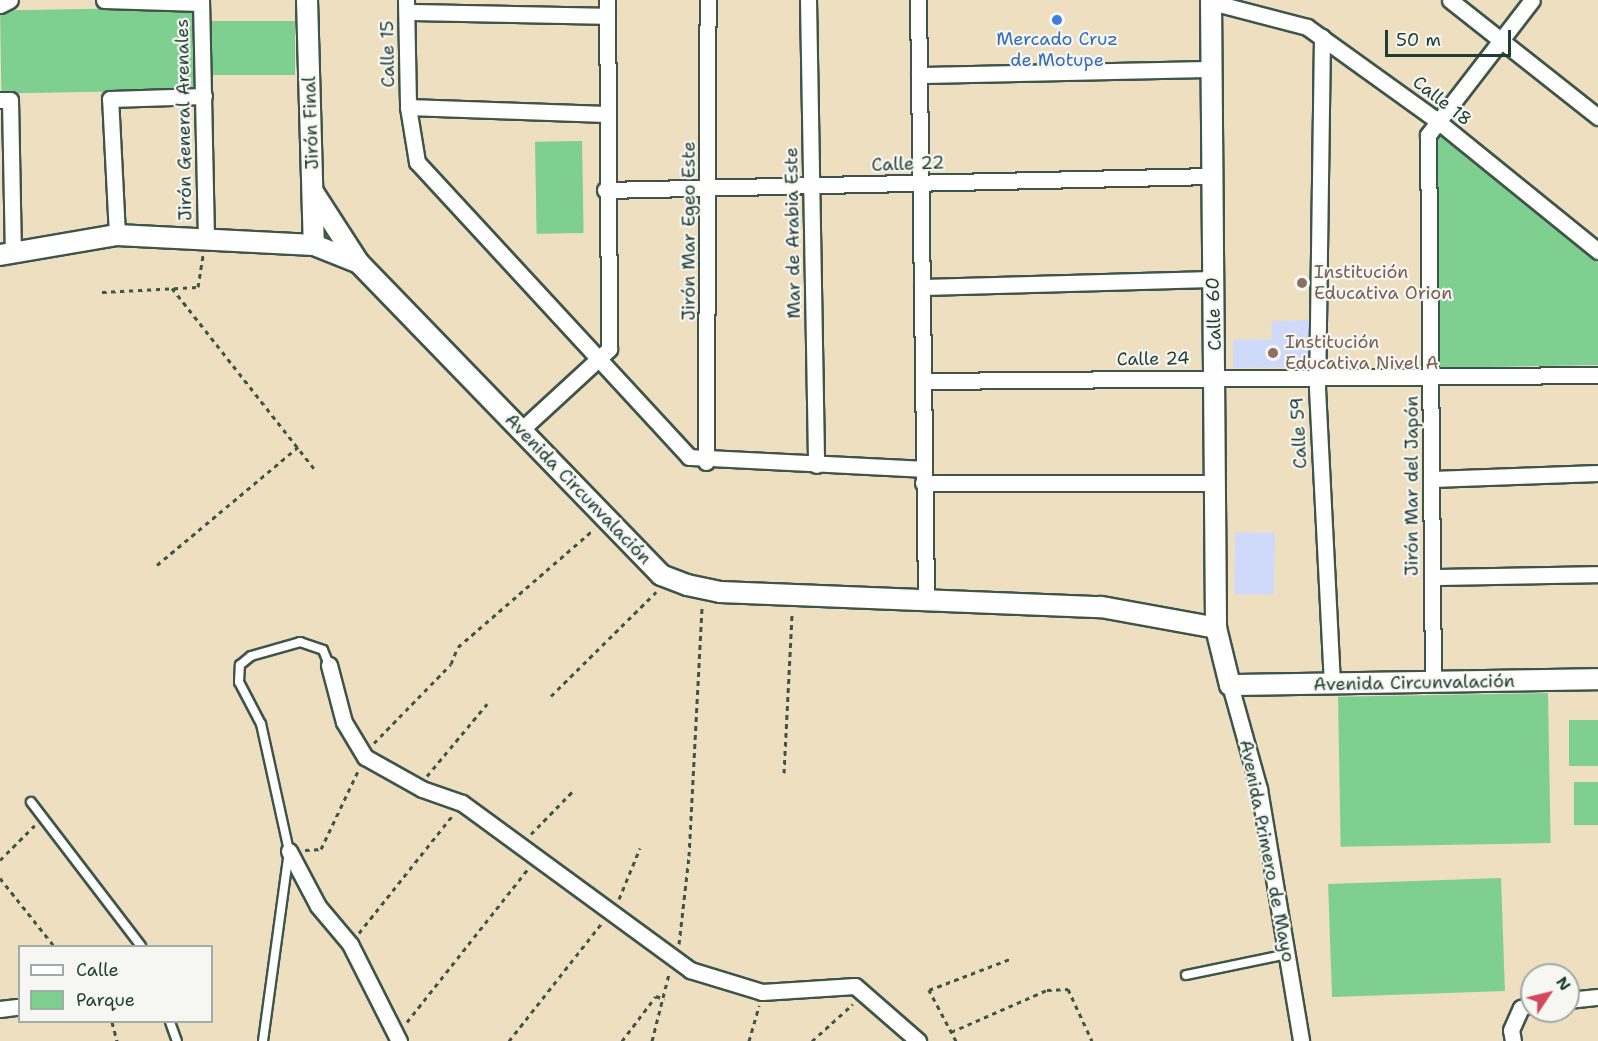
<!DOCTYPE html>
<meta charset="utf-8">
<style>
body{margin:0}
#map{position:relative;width:1598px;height:1041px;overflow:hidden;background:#eedfc1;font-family:"Shantell Sans",sans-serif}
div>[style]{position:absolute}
.built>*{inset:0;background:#cfdafa;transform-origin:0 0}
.green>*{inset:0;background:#7ecf90;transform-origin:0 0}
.path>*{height:3px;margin-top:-1.5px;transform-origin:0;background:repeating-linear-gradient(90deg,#3e5549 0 4.5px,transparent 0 9px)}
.roads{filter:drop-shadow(2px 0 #3e5549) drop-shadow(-2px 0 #3e5549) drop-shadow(0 2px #3e5549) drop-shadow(0 -2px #3e5549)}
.service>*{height:8px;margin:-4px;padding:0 4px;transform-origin:4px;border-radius:4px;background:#fff}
.minor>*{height:15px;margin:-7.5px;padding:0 7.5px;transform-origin:7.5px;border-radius:7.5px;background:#fff}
.tertiary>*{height:20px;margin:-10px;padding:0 10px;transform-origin:10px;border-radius:10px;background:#fff}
.dots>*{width:16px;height:16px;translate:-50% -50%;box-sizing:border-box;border:3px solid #f6f6f2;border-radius:50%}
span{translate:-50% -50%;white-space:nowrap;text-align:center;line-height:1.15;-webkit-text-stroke:4.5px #f6f6f2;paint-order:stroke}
.shop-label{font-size:18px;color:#366cbe}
.street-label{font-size:18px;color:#1f3d34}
.education-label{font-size:18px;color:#785e54}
.left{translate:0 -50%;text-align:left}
.legend{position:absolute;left:18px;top:945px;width:195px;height:78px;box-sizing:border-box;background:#f6f6f2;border:2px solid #a0aca6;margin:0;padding:8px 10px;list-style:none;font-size:18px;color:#1f3d34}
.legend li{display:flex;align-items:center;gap:12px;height:30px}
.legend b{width:30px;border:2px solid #a0aca6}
.north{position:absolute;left:1520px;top:963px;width:60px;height:60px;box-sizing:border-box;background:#f6f6f2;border:2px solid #a0aca6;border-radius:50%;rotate:55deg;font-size:16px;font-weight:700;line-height:24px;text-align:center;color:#1f3d34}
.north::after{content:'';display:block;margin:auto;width:21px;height:27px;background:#d1495b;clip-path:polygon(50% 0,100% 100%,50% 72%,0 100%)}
.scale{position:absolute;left:1385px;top:30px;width:126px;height:27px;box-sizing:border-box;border:3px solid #1f3d34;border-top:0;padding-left:8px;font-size:18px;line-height:21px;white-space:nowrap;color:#1f3d34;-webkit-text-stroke:4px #f6f6f2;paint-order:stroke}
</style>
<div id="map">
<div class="built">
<i style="clip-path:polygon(1312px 320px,1313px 367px,1233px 368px,1233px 340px,1272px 339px,1271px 321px)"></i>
<i style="left:1235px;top:532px;width:40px;height:62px;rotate:1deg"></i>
</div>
<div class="green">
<i style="left:195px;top:7px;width:83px;height:195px;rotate:89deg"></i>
<i style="left:208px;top:21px;width:87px;height:54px"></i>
<i style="clip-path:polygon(1437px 132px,1598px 263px,1598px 365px,1434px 368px)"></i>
<i style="left:582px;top:141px;width:92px;height:47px;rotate:89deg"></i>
<i style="left:1548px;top:693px;width:150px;height:210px;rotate:89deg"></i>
<i style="left:1569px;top:720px;width:29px;height:46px"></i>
<i style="left:1574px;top:782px;width:24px;height:43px"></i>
<i style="left:1501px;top:878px;width:113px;height:173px;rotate:88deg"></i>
</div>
<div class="path">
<i style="left:172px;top:288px;width:234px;rotate:51.8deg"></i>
<i style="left:102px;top:292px;width:96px;rotate:-3deg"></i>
<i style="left:198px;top:287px;width:32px;rotate:-81deg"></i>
<i style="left:157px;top:565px;width:184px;rotate:-39.9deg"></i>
<i style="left:551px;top:696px;width:148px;rotate:-44.7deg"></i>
<i style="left:374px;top:743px;width:110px;rotate:-45.7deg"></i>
<i style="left:451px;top:664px;width:18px;rotate:-68deg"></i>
<i style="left:458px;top:647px;width:180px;rotate:-40.9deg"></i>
<i style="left:784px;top:773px;width:160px;rotate:-87.1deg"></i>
<i style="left:427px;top:776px;width:94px;rotate:-50.2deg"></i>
<i style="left:531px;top:834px;width:62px;rotate:-45.7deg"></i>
<i style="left:305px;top:850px;width:16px;rotate:-4deg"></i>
<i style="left:321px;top:849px;width:89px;rotate:-64.6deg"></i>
<i style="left:0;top:860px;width:49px;rotate:-45deg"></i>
<i style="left:0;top:878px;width:87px;rotate:51.5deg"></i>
<i style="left:619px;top:899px;width:55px;rotate:-67.6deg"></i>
<i style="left:359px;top:933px;width:149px;rotate:-51.5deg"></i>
<i style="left:679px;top:944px;width:89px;rotate:-83.5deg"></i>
<i style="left:689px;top:856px;width:249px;rotate:-87deg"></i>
<i style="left:112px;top:1022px;width:20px;rotate:75deg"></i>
<i style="left:407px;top:1022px;width:195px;rotate:-51.7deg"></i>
<i style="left:951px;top:1032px;width:105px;rotate:-23.6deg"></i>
<i style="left:1047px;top:990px;width:21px;rotate:-3deg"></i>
<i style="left:1068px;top:989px;width:57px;rotate:65.2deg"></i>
<i style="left:509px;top:1041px;width:149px;rotate:-51.8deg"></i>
<i style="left:622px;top:1041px;width:56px;rotate:-52.9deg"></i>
<i style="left:656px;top:996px;width:9px;rotate:21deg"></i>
<i style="left:652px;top:1041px;width:69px;rotate:-75.8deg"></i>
<i style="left:749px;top:1041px;width:37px;rotate:-74deg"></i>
<i style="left:812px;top:1041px;width:55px;rotate:-42.1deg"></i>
<i style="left:956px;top:1041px;width:58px;rotate:-117.9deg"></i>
<i style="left:929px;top:990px;width:87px;rotate:-20.9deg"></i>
</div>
<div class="roads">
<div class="service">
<i style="left:31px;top:802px;width:181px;rotate:52.6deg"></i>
<i style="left:1186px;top:975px;width:103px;rotate:-11.7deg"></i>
<i style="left:170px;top:1022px;width:20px;rotate:70deg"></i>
<i style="left:263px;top:1041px;width:192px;rotate:-82.2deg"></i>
<i style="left:289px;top:851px;width:130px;rotate:-102.4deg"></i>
<i style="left:261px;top:724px;width:47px;rotate:-117.6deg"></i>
<i style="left:239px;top:682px;width:17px;rotate:-87deg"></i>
<i style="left:240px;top:665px;width:14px;rotate:-39deg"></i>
<i style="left:251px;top:656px;width:51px;rotate:-15.9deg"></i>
<i style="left:300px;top:642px;width:24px;rotate:19deg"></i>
<i style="left:323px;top:650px;width:16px;rotate:68deg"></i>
</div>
<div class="minor">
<i style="left:104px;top:0;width:97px;rotate:1.8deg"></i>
<i style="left:201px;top:0;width:239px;rotate:88.8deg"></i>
<i style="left:406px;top:0;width:107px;rotate:88.9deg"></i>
<i style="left:408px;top:107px;width:56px;rotate:80.7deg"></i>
<i style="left:417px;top:162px;width:401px;rotate:47.3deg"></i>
<i style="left:689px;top:457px;width:235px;rotate:2.9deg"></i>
<i style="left:808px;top:0;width:465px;rotate:89deg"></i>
<i style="left:918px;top:0;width:597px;rotate:89.23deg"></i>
<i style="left:1450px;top:0;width:189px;rotate:38.3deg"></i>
<i style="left:1211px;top:2px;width:99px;rotate:14.6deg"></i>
<i style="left:1307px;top:27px;width:158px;rotate:35.7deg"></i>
<i style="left:1435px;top:119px;width:210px;rotate:39deg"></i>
<i style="left:0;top:5px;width:11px;rotate:-27deg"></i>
<i style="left:407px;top:12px;width:200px;rotate:1.1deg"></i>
<i style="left:1322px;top:37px;width:351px;rotate:90.8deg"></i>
<i style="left:1317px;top:388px;width:296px;rotate:87.1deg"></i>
<i style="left:919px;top:75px;width:293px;rotate:-1.2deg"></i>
<i style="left:0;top:100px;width:10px"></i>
<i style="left:10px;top:100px;width:154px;rotate:88.9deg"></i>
<i style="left:408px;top:107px;width:198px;rotate:2deg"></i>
<i style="left:605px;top:190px;width:607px;rotate:-1.32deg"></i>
<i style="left:117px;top:235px;width:136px;rotate:-92.9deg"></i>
<i style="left:110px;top:99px;width:94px;rotate:-1.8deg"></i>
<i style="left:922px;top:287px;width:291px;rotate:-1.6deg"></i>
<i style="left:924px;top:381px;width:674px;rotate:-0.51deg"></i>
<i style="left:521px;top:430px;width:120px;rotate:-42.6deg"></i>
<i style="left:609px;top:349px;width:349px;rotate:-90.3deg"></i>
<i style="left:706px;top:462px;width:462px;rotate:-89.8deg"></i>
<i style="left:1432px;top:479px;width:166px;rotate:-2.1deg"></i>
<i style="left:923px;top:483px;width:293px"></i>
<i style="left:1432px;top:577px;width:166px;rotate:-1deg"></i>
<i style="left:329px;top:665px;width:59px;rotate:75.3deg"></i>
<i style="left:344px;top:722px;width:41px;rotate:59deg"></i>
<i style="left:365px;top:757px;width:65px;rotate:29.3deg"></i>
<i style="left:422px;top:789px;width:42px;rotate:19.3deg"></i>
<i style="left:462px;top:803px;width:283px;rotate:36.2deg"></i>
<i style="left:690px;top:970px;width:75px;rotate:17deg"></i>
<i style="left:762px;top:992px;width:93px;rotate:-3.7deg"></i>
<i style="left:855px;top:986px;width:84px;rotate:41.1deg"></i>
<i style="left:1433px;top:683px;width:548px;rotate:-90.52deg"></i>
<i style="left:1428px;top:135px;width:170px;rotate:-52.4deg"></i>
<i style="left:1230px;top:685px;width:108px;rotate:74.4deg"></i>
<i style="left:1259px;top:789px;width:255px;rotate:80.5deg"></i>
<i style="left:289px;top:851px;width:62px;rotate:62.2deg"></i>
<i style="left:318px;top:906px;width:50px;rotate:49.9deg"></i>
<i style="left:350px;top:944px;width:109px;rotate:63.2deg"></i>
<i style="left:1568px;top:1000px;width:30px;rotate:-6deg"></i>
<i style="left:0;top:1009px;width:17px;rotate:-7deg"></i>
<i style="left:1513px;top:1041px;width:11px;rotate:-100deg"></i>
<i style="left:1511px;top:1030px;width:24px;rotate:-66deg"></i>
<i style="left:1521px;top:1008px;width:12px;rotate:-24deg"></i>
</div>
<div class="tertiary">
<i style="left:307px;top:0;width:245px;rotate:88.4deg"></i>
<i style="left:1211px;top:0;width:628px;rotate:89.54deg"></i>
<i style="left:1216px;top:628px;width:59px;rotate:76.2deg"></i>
<i style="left:1230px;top:685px;width:368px;rotate:-0.9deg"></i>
<i style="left:313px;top:192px;width:85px;rotate:57.1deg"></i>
<i style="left:0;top:255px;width:119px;rotate:-9.7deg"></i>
<i style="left:117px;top:235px;width:197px;rotate:2.9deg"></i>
<i style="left:314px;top:245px;width:48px;rotate:21.8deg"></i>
<i style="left:359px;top:263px;width:434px;rotate:45.9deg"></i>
<i style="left:661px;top:575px;width:28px;rotate:21deg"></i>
<i style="left:687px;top:585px;width:34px;rotate:12deg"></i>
<i style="left:720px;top:592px;width:381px;rotate:2.3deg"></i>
<i style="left:1101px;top:607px;width:117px;rotate:10.3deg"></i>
</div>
</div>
<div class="dots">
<i style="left:1057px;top:20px;background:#3f7fe0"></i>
<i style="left:1302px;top:283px;background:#8d6e63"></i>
<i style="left:1273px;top:353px;background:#8d6e63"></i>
</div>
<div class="shop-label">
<span style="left:1057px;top:50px">Mercado Cruz<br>de Motupe</span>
</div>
<div class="street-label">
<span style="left:388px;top:54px;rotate:-91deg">Calle 15</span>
<span style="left:1442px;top:101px;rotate:38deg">Calle 18</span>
<span style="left:184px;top:120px;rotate:-91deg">Jirón General Arenales</span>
<span style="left:311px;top:123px;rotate:-92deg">Jirón Final</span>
<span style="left:908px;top:164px;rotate:-2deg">Calle 22</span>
<span style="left:689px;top:231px;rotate:-90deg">Jirón Mar Egeo Este</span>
<span style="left:793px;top:233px;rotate:-91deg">Mar de Arabia Este</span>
<span style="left:1214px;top:314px;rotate:-92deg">Calle 60</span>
<span style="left:1153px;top:359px;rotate:-1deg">Calle 24</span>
<span style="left:1299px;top:433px;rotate:-93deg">Calle 59</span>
<span style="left:1412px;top:486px;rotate:-90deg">Jirón Mar del Japón</span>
<span style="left:578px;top:489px;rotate:46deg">Avenida Circunvalación</span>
<span style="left:1414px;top:683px;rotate:-1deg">Avenida Circunvalación</span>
<span style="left:1267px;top:851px;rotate:79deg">Avenida Primero de Mayo</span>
</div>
<div class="education-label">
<span class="left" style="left:1314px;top:283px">Institución<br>Educativa Orion</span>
<span class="left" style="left:1285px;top:353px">Institución<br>Educativa Nivel A</span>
</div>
<ul class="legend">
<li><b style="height:8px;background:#fff"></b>Calle</li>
<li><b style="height:16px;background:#7ecf90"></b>Parque</li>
</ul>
<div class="north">N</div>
<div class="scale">50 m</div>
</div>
